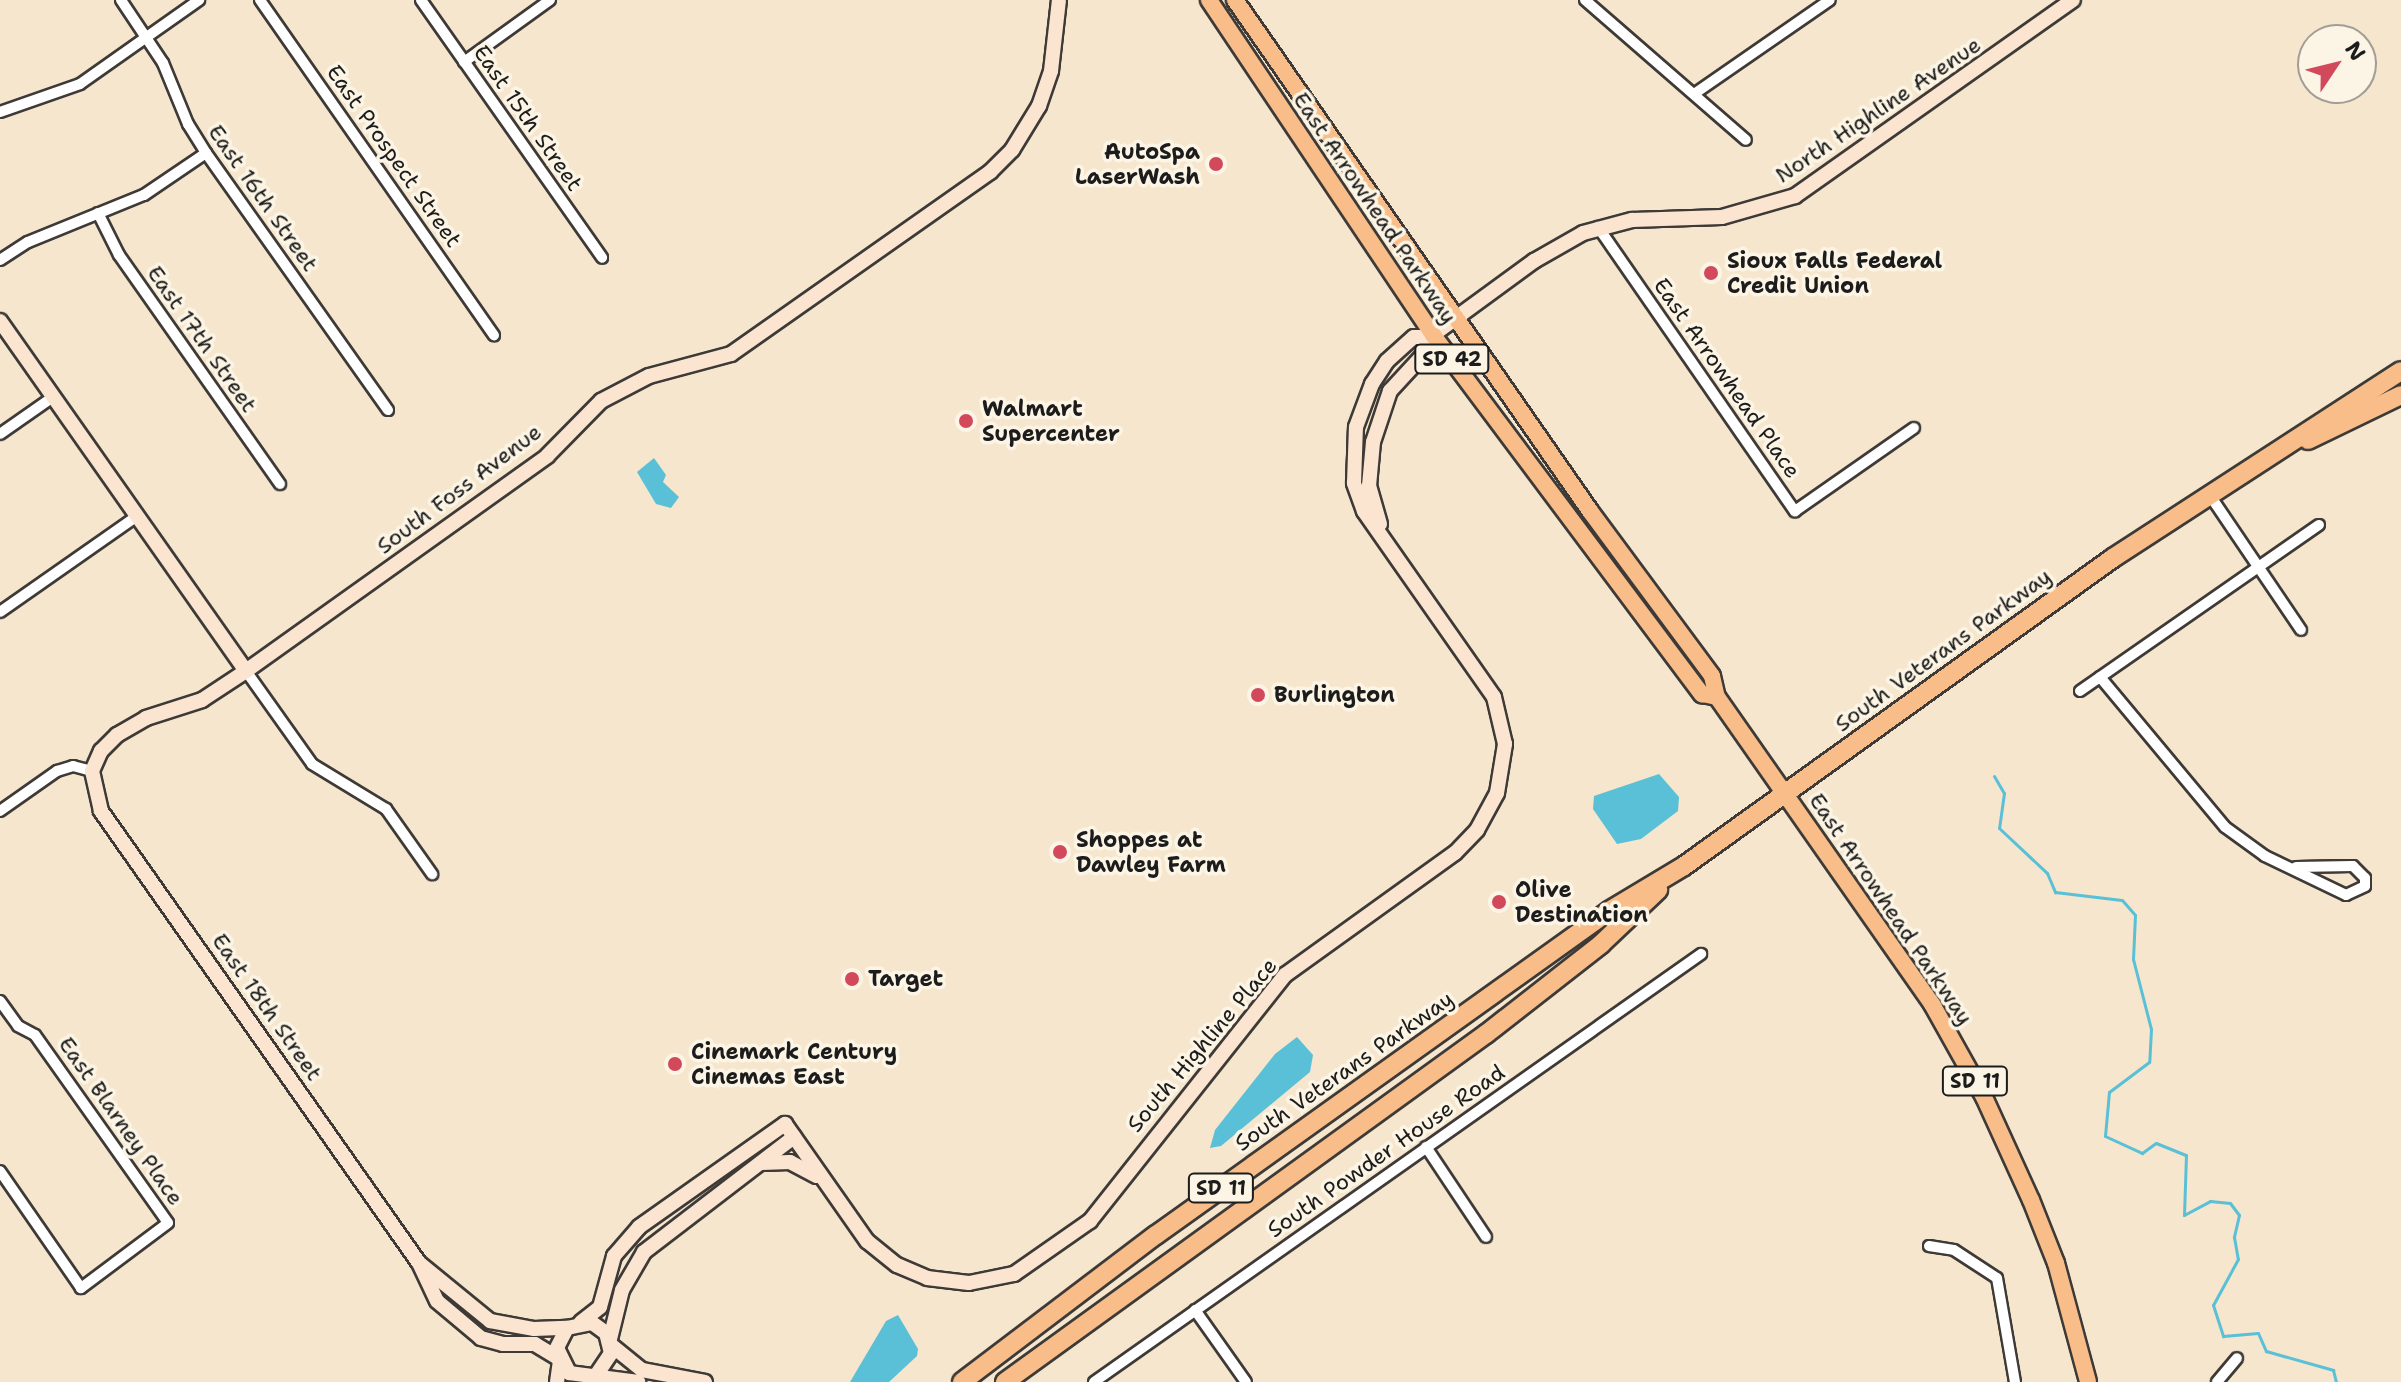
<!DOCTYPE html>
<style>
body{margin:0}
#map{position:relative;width:2401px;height:1382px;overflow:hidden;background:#f5e6cd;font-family:"Shantell Sans",sans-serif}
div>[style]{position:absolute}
.water>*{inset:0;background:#59c0d7}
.stream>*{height:3px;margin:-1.5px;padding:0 1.5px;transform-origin:1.5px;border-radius:1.5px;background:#59c0d7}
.roads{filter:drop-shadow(2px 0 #3d3a37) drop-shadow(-2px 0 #3d3a37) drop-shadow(0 2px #3d3a37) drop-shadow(0 -2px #3d3a37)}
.street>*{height:10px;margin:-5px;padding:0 5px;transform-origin:5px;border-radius:5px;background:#fff}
.secondary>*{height:14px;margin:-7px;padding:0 7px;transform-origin:7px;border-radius:7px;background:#fce5d0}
.primary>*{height:16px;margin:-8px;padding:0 8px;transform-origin:8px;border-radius:8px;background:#f8bd89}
.highway>*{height:18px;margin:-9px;padding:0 9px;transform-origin:9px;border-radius:9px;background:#f8bd89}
.dots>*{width:22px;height:22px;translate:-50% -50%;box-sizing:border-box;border:4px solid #fcf5e5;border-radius:50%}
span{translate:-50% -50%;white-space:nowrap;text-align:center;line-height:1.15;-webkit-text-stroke:7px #fcf5e5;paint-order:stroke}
.shield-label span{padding:2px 6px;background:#fcf5e5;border:2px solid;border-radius:6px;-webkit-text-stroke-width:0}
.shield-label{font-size:20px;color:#1c1c1c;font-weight:700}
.street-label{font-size:22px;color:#1c1c1c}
.poi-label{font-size:22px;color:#1c1c1c;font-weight:700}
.right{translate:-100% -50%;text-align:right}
.left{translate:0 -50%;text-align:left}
.north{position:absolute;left:2297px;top:24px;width:80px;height:80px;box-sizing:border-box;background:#fcf5e5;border:2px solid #a29e95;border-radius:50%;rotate:55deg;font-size:22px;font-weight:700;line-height:32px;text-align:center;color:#1c1c1c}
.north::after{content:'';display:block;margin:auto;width:28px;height:36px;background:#d1495b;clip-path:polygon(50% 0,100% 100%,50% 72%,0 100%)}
</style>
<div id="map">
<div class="water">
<i style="clip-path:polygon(654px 458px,666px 475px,663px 482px,679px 497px,671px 508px,656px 504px,637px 472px)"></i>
<i style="clip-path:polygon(1659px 774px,1679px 797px,1678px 811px,1641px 839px,1617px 844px,1593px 809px,1594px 796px)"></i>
<i style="clip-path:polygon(1297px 1037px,1313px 1055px,1310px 1072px,1221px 1146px,1210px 1148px,1215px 1130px,1275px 1054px)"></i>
<i style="clip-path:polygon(898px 1315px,918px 1349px,917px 1356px,889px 1382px,850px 1382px,886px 1321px)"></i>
</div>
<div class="stream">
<i style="left:1994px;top:776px;width:20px;rotate:60deg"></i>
<i style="left:2004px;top:793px;width:35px;rotate:98deg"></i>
<i style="left:1999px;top:828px;width:66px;rotate:43.2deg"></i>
<i style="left:2047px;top:873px;width:21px;rotate:67deg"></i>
<i style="left:2055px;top:892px;width:67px;rotate:6.8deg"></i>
<i style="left:2122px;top:900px;width:20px;rotate:49deg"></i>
<i style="left:2135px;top:915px;width:44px;rotate:92.6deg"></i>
<i style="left:2133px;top:959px;width:72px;rotate:75.6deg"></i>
<i style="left:2151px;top:1029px;width:33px;rotate:93deg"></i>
<i style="left:2149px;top:1062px;width:50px;rotate:143.1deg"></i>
<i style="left:2109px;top:1092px;width:44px;rotate:95.2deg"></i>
<i style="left:2105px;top:1136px;width:41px;rotate:24.7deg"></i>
<i style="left:2142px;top:1153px;width:17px;rotate:-36deg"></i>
<i style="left:2156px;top:1143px;width:32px;rotate:22deg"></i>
<i style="left:2186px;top:1155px;width:60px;rotate:91.9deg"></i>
<i style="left:2184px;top:1215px;width:30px;rotate:-28deg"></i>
<i style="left:2210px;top:1201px;width:20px;rotate:6deg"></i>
<i style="left:2230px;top:1203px;width:15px;rotate:53deg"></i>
<i style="left:2239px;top:1215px;width:23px;rotate:103deg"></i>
<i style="left:2234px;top:1237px;width:22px;rotate:80deg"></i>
<i style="left:2238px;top:1259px;width:52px;rotate:118.5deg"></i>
<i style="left:2213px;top:1305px;width:33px;rotate:72deg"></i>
<i style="left:2223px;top:1336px;width:35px;rotate:-5deg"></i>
<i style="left:2258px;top:1333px;width:20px;rotate:66deg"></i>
<i style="left:2266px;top:1351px;width:70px;rotate:15.8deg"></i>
<i style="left:2333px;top:1370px;width:12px;rotate:76deg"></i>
</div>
<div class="roads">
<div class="street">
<i style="left:121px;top:0;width:76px;rotate:56.3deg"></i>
<i style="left:163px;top:63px;width:66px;rotate:67.7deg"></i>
<i style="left:188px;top:124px;width:34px;rotate:58deg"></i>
<i style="left:206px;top:153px;width:315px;rotate:54.7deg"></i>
<i style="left:260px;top:0;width:409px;rotate:55.1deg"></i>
<i style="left:421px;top:0;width:315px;rotate:54.9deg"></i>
<i style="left:1585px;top:0;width:213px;rotate:41deg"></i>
<i style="left:464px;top:62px;width:106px;rotate:-35.8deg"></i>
<i style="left:1694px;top:94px;width:165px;rotate:-34.7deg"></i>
<i style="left:0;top:112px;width:85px;rotate:-19.3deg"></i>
<i style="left:80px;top:84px;width:146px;rotate:-35.2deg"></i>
<i style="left:98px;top:213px;width:47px;rotate:63.4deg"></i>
<i style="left:119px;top:255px;width:280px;rotate:54.9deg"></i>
<i style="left:1598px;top:227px;width:346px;rotate:55.3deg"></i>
<i style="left:1795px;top:511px;width:145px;rotate:-34.9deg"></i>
<i style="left:0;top:260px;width:33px;rotate:-33deg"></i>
<i style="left:28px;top:242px;width:125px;rotate:-22.1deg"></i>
<i style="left:144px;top:195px;width:75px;rotate:-34.1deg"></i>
<i style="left:0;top:434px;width:65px;rotate:-34.9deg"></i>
<i style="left:2209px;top:494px;width:164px;rotate:55.9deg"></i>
<i style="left:0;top:612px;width:167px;rotate:-35deg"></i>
<i style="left:246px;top:671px;width:114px;rotate:54.6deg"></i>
<i style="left:312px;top:764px;width:87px;rotate:31.3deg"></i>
<i style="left:386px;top:809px;width:80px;rotate:54.7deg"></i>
<i style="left:2100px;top:677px;width:195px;rotate:50.2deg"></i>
<i style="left:2225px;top:827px;width:49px;rotate:35.9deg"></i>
<i style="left:2265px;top:856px;width:90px;rotate:25.7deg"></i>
<i style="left:2346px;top:895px;width:21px;rotate:-25deg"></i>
<i style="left:2365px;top:886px;width:8px;rotate:-90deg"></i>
<i style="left:2365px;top:878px;width:17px;rotate:-135deg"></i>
<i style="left:2353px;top:866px;width:57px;rotate:179deg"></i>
<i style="left:2080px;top:691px;width:291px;rotate:-34.8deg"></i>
<i style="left:0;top:811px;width:70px;rotate:-35.1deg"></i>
<i style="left:57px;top:771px;width:17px;rotate:-17deg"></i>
<i style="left:73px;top:766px;width:20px;rotate:15deg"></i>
<i style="left:0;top:1001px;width:31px;rotate:54deg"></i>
<i style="left:18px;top:1026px;width:19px;rotate:28deg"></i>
<i style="left:35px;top:1035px;width:230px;rotate:54.7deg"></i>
<i style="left:168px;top:1223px;width:109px;rotate:143.2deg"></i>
<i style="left:81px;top:1288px;width:142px;rotate:-124.7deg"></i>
<i style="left:1426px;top:1147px;width:108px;rotate:56.3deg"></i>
<i style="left:1929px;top:1246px;width:25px;rotate:9deg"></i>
<i style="left:1954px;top:1250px;width:51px;rotate:33.1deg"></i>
<i style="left:1997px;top:1278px;width:106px;rotate:80.2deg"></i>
<i style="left:1195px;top:1310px;width:88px;rotate:54.7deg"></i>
<i style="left:1094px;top:1382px;width:743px;rotate:-35.19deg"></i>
<i style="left:2217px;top:1382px;width:31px;rotate:-50deg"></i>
</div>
<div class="secondary">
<i style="left:0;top:321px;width:428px;rotate:54.9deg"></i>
<i style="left:1380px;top:524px;width:40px;rotate:-106deg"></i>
<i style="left:1369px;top:486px;width:44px;rotate:-84.8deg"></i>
<i style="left:1373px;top:442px;width:54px;rotate:-71.6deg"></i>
<i style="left:1390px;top:391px;width:53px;rotate:-47.3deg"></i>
<i style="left:1426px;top:352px;width:16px;rotate:-75deg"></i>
<i style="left:761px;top:1163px;width:29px;rotate:-2deg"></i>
<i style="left:790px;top:1162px;width:30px;rotate:28deg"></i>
<i style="left:419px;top:1263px;width:92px;rotate:39.2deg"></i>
<i style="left:490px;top:1321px;width:45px;rotate:10.3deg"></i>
<i style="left:534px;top:1329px;width:33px;rotate:-2deg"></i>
<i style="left:581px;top:1322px;width:24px;rotate:-38deg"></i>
<i style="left:600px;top:1307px;width:53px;rotate:-74.6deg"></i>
<i style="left:614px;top:1256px;width:38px;rotate:-49deg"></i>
<i style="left:639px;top:1227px;width:179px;rotate:-35.2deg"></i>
<i style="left:785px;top:1124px;width:143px;rotate:55deg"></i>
<i style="left:867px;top:1241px;width:38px;rotate:39deg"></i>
<i style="left:897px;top:1265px;width:33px;rotate:23deg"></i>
<i style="left:927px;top:1278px;width:42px;rotate:6.8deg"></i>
<i style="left:969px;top:1283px;width:46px;rotate:-11.3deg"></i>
<i style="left:1014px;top:1274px;width:93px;rotate:-34.9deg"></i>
<i style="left:1090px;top:1221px;width:314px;rotate:-51.6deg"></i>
<i style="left:1285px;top:975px;width:209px;rotate:-35.7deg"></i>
<i style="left:1455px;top:853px;width:32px;rotate:-46deg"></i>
<i style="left:1477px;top:830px;width:42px;rotate:-61.6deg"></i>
<i style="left:1497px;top:793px;width:50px;rotate:-80.7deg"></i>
<i style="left:1505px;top:744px;width:48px;rotate:-103.2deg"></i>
<i style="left:1494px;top:697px;width:227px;rotate:-125deg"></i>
<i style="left:1364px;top:511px;width:30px;rotate:-110deg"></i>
<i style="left:1354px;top:483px;width:56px;rotate:-88deg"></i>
<i style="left:1356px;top:427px;width:46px;rotate:-69.6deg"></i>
<i style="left:1372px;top:384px;width:27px;rotate:-57deg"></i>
<i style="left:1387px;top:361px;width:36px;rotate:-42deg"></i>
<i style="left:1414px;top:337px;width:16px"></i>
<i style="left:1430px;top:337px;width:129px;rotate:-36.2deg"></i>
<i style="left:1534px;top:261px;width:56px;rotate:-29.7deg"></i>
<i style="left:1583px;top:233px;width:51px;rotate:-14.9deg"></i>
<i style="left:1632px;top:220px;width:90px;rotate:-1.9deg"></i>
<i style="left:1722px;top:217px;width:76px;rotate:-16deg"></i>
<i style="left:1795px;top:196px;width:340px;rotate:-35.2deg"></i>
<i style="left:610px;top:1339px;width:50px;rotate:-76.2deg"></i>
<i style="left:622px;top:1290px;width:44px;rotate:-59.9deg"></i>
<i style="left:644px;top:1252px;width:189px;rotate:-37.5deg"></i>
<i style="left:611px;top:1345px;width:40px;rotate:39deg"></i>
<i style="left:642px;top:1370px;width:64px;rotate:10.8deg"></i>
<i style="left:558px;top:1358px;width:27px;rotate:-149deg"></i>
<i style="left:535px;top:1344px;width:32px;rotate:180deg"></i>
<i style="left:503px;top:1344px;width:23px;rotate:-165deg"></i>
<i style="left:481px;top:1338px;width:57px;rotate:-139.9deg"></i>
<i style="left:437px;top:1301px;width:42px;rotate:-115.3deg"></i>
<i style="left:419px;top:1263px;width:553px;rotate:-125.13deg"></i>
<i style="left:101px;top:811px;width:41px;rotate:-102.7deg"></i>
<i style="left:92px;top:771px;width:22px;rotate:-66deg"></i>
<i style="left:101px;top:751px;width:23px;rotate:-45deg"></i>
<i style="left:117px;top:735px;width:34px;rotate:-30deg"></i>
<i style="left:146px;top:718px;width:59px;rotate:-17.8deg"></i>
<i style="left:202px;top:700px;width:53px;rotate:-33.4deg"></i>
<i style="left:246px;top:671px;width:370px;rotate:-35.5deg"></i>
<i style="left:547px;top:456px;width:77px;rotate:-45.5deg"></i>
<i style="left:601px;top:401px;width:54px;rotate:-27.5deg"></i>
<i style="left:649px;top:376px;width:85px;rotate:-15deg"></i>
<i style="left:731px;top:354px;width:317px;rotate:-35.1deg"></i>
<i style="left:990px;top:172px;width:31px;rotate:-45deg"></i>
<i style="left:1012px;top:150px;width:52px;rotate:-58.5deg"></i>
<i style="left:1039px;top:106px;width:37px;rotate:-71deg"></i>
<i style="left:1051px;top:71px;width:71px;rotate:-83.6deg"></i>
<i style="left:597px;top:1374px;width:25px;rotate:-56deg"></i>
<i style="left:611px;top:1353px;width:21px;rotate:-104deg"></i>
<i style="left:606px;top:1333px;width:17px;rotate:-144deg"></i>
<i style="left:592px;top:1323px;width:25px;rotate:169deg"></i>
<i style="left:567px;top:1328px;width:22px;rotate:117deg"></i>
<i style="left:557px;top:1348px;width:28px;rotate:64deg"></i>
<i style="left:569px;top:1373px;width:70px;rotate:7.4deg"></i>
<i style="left:557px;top:1382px;width:22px;rotate:-82deg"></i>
</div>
<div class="primary">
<i style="left:1209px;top:0;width:403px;rotate:56.2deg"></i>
<i style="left:1433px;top:335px;width:449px;rotate:53.2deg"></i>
<i style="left:1702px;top:694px;width:15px;rotate:11deg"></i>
<i style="left:1235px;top:0;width:622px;rotate:55.21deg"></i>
<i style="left:1590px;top:511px;width:205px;rotate:53.5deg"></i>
<i style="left:1712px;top:676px;width:22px;rotate:77deg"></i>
<i style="left:1717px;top:697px;width:375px;rotate:55deg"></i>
<i style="left:1932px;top:1004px;width:107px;rotate:60.8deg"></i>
<i style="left:1984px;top:1097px;width:113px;rotate:65.5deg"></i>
<i style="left:2031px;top:1200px;width:68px;rotate:68.4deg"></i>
<i style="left:2056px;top:1263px;width:123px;rotate:74.9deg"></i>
</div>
<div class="highway">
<i style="left:2308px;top:440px;width:103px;rotate:-25.8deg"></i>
<i style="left:962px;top:1382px;width:243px;rotate:-37.2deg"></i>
<i style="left:1156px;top:1235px;width:557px;rotate:-35.57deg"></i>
<i style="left:1609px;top:911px;width:87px;rotate:-31deg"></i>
<i style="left:1684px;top:866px;width:528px;rotate:-35.68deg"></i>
<i style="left:2113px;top:558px;width:343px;rotate:-33deg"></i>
<i style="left:1005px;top:1382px;width:594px;rotate:-35.89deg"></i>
<i style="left:1486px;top:1034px;width:146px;rotate:-38deg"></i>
<i style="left:1601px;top:944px;width:79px;rotate:-43.5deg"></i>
</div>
</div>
<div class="dots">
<i style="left:1216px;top:164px;background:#d1495b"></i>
<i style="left:1711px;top:273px;background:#d1495b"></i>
<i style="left:966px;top:421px;background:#d1495b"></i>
<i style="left:1258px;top:695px;background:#d1495b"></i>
<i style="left:1060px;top:852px;background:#d1495b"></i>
<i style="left:1499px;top:902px;background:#d1495b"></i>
<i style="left:852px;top:979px;background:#d1495b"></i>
<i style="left:675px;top:1064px;background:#d1495b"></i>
</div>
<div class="shield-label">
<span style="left:1452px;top:359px">SD 42</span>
<span style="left:1975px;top:1081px">SD 11</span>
<span style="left:1221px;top:1188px">SD 11</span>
</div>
<div class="street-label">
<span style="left:1878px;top:110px;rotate:-34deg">North Highline Avenue</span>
<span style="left:528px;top:118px;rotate:55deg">East 15th Street</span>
<span style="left:394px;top:156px;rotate:55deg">East Prospect Street</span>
<span style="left:263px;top:198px;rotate:55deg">East 16th Street</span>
<span style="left:1375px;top:208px;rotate:56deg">East Arrowhead Parkway</span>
<span style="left:202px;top:339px;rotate:55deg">East 17th Street</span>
<span style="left:1727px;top:378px;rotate:55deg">East Arrowhead Place</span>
<span style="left:459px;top:489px;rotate:-37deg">South Foss Avenue</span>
<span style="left:1943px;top:650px;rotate:-36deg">South Veterans Parkway</span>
<span style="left:1891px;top:909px;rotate:56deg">East Arrowhead Parkway</span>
<span style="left:267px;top:1007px;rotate:55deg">East 18th Street</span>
<span style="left:1202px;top:1045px;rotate:-50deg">South Highline Place</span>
<span style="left:1344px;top:1071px;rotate:-35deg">South Veterans Parkway</span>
<span style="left:121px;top:1121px;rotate:55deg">East Blarney Place</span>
<span style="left:1386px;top:1151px;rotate:-35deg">South Powder House Road</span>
</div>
<div class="poi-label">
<span class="right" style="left:1200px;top:164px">AutoSpa<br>LaserWash</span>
<span class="left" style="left:1727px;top:273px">Sioux Falls Federal<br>Credit Union</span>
<span class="left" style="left:982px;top:421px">Walmart<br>Supercenter</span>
<span class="left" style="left:1274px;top:695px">Burlington</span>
<span class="left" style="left:1076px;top:852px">Shoppes at<br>Dawley Farm</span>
<span class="left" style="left:1515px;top:902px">Olive<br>Destination</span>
<span class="left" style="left:868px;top:979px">Target</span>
<span class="left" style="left:691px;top:1064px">Cinemark Century<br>Cinemas East</span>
</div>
<div class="north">N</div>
</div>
